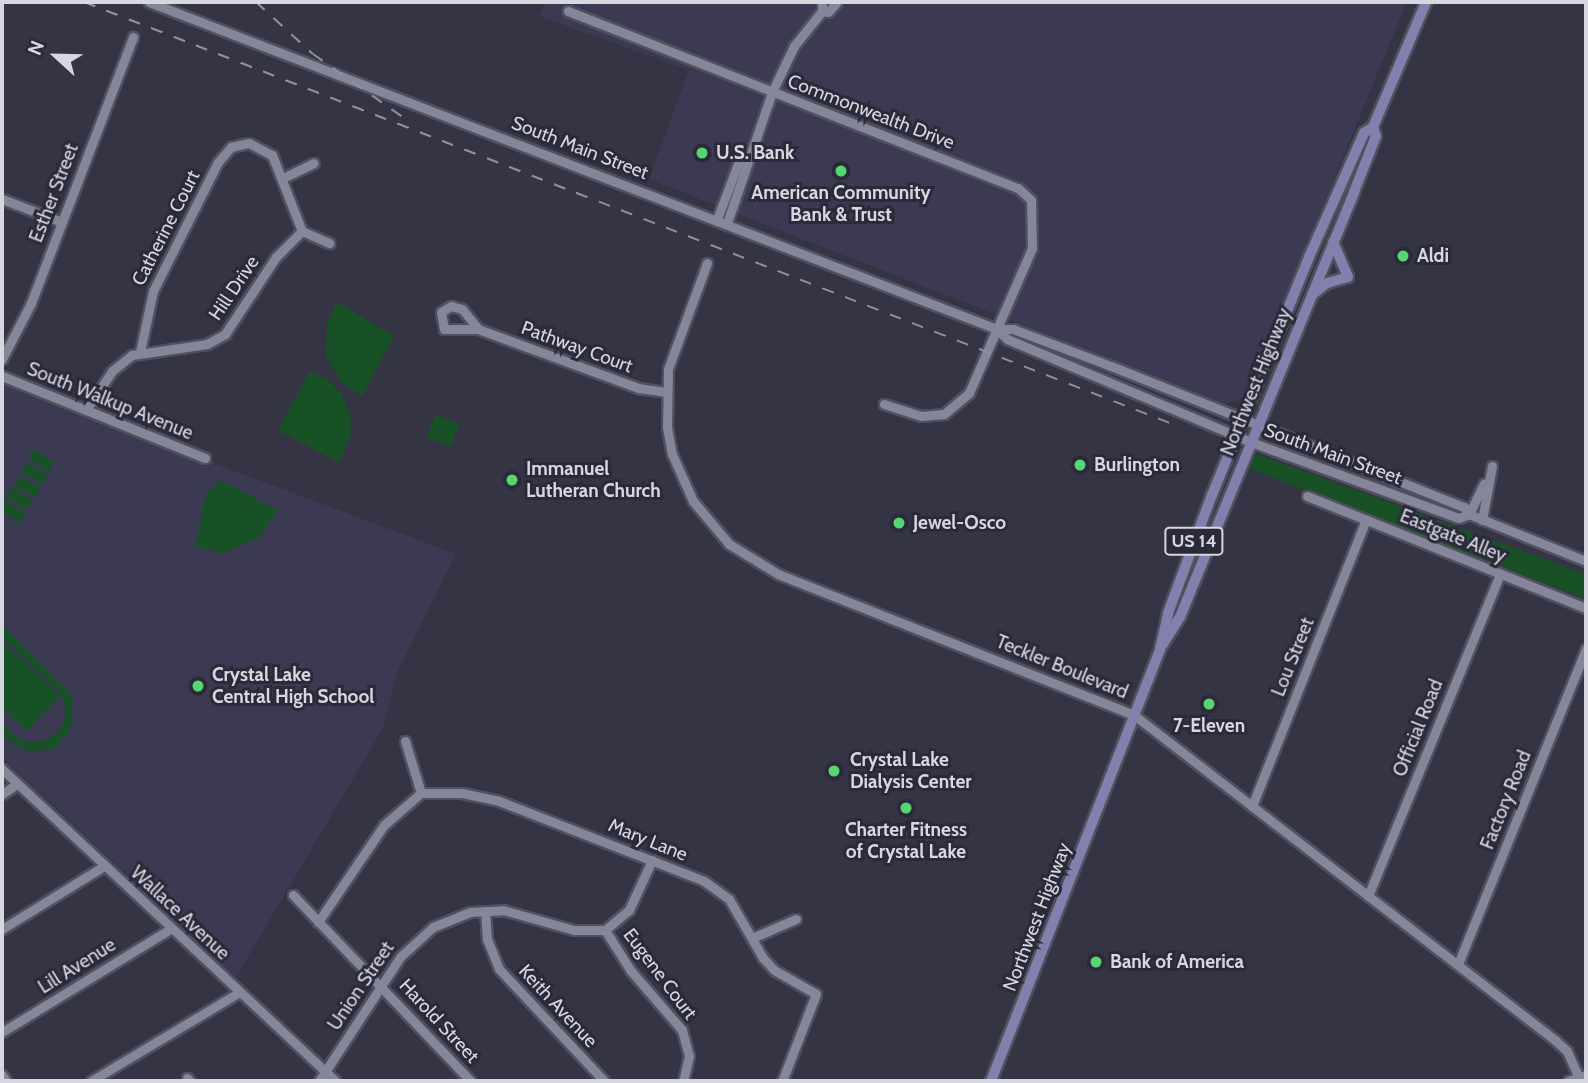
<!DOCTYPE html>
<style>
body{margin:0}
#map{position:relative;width:1588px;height:1083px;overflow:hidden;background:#343445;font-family:Cabin,sans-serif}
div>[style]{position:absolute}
.built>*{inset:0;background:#3b3a52}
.green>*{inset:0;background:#195126;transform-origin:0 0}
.roads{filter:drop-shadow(2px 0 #50505e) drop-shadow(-2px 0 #50505e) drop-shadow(0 2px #50505e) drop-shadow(0 -2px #50505e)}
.minor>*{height:9px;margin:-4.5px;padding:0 4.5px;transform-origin:4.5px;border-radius:4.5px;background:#86869a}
.major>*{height:10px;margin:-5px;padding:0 5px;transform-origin:5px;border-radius:5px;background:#8280ad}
.rail>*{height:2px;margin-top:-1px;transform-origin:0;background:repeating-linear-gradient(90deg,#91919f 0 12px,transparent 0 24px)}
.dots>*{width:19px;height:19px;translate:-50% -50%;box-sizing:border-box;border:4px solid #2a2a3a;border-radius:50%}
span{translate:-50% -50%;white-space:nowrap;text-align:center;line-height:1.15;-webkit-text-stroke:6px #2a2a3a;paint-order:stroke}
.shield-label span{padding:2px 5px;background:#2a2a3a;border:2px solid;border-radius:5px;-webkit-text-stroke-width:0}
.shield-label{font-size:18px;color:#d7d7e2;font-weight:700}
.street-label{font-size:19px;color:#d7d7e2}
.poi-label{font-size:19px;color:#d7d7e2;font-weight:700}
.left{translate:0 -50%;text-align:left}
.frame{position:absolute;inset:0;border:4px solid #d7d7e2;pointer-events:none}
.north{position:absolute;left:21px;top:21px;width:70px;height:70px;-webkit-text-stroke:5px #2a2a3a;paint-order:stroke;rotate:292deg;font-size:19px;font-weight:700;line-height:28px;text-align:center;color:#d7d7e2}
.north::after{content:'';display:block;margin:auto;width:24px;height:32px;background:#d7d7e2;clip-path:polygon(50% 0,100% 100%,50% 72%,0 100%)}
</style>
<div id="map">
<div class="built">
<i style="clip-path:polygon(545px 2px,1407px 2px,1243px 399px,1225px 404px,649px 179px,689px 70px,539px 16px)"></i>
<i style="clip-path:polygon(2px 384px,456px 554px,397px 673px,383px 728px,236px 977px,2px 757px)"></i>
</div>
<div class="green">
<i style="clip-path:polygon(337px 302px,394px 336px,362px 396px,341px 382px,326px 356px,327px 323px)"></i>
<i style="clip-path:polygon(310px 371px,328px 380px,342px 394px,351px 418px,350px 437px,339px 463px,278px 430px)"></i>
<i style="left:435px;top:415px;width:26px;height:24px;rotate:21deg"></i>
<i style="left:34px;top:450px;width:24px;height:11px;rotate:30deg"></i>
<i style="clip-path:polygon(1259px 455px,1586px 574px,1586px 599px,1248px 468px,1252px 457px)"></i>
<i style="left:27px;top:463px;width:24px;height:11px;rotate:30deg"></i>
<i style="left:20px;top:476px;width:24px;height:11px;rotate:30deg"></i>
<i style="clip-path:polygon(221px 480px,279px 511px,258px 538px,223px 553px,195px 547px,206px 494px)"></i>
<i style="left:12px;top:488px;width:24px;height:11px;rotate:30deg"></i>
<i style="clip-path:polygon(5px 501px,26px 513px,21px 523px,2px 512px)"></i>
<i style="clip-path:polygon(2px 624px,71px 694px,72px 728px,54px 749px,29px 752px,2px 736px,2px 723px,22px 741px,46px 741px,61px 729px,66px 711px,60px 693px,2px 637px)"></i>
<i style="clip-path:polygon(2px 641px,60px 697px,27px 731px,2px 707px)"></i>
</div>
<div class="roads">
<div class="minor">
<i style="left:149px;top:2px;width:909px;rotate:21.09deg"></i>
<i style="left:997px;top:329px;width:16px"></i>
<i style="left:1013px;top:329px;width:105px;rotate:20.7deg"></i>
<i style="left:1111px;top:366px;width:380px;rotate:21.8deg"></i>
<i style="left:1464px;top:507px;width:9px;rotate:54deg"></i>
<i style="left:1469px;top:514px;width:126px;rotate:21.9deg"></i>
<i style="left:568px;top:11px;width:484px;rotate:21.5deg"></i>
<i style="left:1018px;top:188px;width:18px;rotate:43deg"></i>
<i style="left:1031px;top:200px;width:48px;rotate:88.8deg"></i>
<i style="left:1032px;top:248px;width:158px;rotate:113.5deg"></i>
<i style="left:969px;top:393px;width:33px;rotate:140deg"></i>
<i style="left:944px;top:414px;width:23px;rotate:175deg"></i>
<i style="left:921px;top:416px;width:39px;rotate:-162deg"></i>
<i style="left:822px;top:11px;width:6px;rotate:9deg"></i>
<i style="left:828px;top:12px;width:13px;rotate:-48deg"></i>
<i style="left:283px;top:178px;width:34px;rotate:-26deg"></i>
<i style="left:2px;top:199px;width:64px;rotate:21deg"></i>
<i style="left:717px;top:219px;width:62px;rotate:-69.2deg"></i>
<i style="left:739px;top:161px;width:9px;rotate:-27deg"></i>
<i style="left:727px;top:223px;width:139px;rotate:-71deg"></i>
<i style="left:772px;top:92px;width:51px;rotate:-64.4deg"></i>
<i style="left:794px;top:46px;width:45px;rotate:-51.3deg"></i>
<i style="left:822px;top:11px;width:9px;rotate:-90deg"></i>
<i style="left:707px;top:263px;width:113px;rotate:110.2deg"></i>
<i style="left:668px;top:369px;width:58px;rotate:91deg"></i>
<i style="left:667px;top:427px;width:27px;rotate:80deg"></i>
<i style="left:672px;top:454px;width:51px;rotate:65.9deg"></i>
<i style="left:693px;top:501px;width:56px;rotate:50.1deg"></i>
<i style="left:729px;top:544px;width:57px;rotate:31.5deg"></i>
<i style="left:778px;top:574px;width:383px;rotate:21.6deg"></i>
<i style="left:1134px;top:715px;width:532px;rotate:37.67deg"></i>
<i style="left:1555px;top:1040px;width:16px;rotate:43deg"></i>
<i style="left:1567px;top:1051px;width:30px;rotate:66deg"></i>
<i style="left:478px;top:329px;width:34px;rotate:180deg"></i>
<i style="left:444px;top:329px;width:17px;rotate:-100deg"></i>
<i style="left:441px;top:312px;width:12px;rotate:-31deg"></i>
<i style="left:451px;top:306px;width:11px;rotate:15deg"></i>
<i style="left:462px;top:309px;width:26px;rotate:51deg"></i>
<i style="left:478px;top:329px;width:171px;rotate:20.2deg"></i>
<i style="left:638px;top:388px;width:28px;rotate:8deg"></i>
<i style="left:997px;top:329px;width:14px;rotate:45deg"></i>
<i style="left:1007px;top:339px;width:265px;rotate:22.9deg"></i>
<i style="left:1251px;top:442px;width:221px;rotate:20.1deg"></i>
<i style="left:1459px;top:518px;width:11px;rotate:-22deg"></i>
<i style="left:140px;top:352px;width:62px;rotate:-78deg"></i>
<i style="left:153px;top:291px;width:144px;rotate:-63.3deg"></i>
<i style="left:218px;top:162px;width:20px;rotate:-49deg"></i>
<i style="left:231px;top:147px;width:18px;rotate:-13deg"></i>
<i style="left:249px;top:143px;width:26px;rotate:28deg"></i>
<i style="left:272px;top:155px;width:82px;rotate:68.5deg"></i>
<i style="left:302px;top:231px;width:30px;rotate:24deg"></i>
<i style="left:2px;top:359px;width:63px;rotate:-62.6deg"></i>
<i style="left:31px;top:303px;width:285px;rotate:-69deg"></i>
<i style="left:2px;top:376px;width:219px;rotate:22deg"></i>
<i style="left:86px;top:410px;width:47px;rotate:-56.3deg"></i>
<i style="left:112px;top:371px;width:26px;rotate:-39deg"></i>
<i style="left:132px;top:355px;width:76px;rotate:-8.3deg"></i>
<i style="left:207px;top:344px;width:21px;rotate:-29deg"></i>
<i style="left:225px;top:334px;width:92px;rotate:-56.5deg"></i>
<i style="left:276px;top:257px;width:37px;rotate:-45deg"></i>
<i style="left:1307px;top:496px;width:301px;rotate:21.9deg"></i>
<i style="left:1469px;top:514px;width:34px;rotate:-64deg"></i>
<i style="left:1482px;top:520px;width:55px;rotate:-79.5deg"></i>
<i style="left:405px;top:741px;width:54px;rotate:72.9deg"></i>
<i style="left:2px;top:769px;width:456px;rotate:43.1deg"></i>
<i style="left:421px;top:793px;width:41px"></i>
<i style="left:462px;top:793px;width:38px;rotate:12deg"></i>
<i style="left:499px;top:801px;width:220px;rotate:21.3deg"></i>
<i style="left:704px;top:881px;width:31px;rotate:36deg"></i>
<i style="left:729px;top:899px;width:68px;rotate:60deg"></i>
<i style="left:763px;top:958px;width:16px;rotate:47deg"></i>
<i style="left:774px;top:970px;width:48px;rotate:29.7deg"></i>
<i style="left:816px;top:994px;width:93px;rotate:111.3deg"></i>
<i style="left:2px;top:794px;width:18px;rotate:-34deg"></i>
<i style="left:1252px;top:806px;width:308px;rotate:-68.3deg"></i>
<i style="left:293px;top:895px;width:257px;rotate:46.3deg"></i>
<i style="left:1368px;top:896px;width:348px;rotate:-67.7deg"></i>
<i style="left:485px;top:911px;width:28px;rotate:86deg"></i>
<i style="left:487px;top:939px;width:32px;rotate:68deg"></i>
<i style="left:499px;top:969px;width:154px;rotate:46.8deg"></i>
<i style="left:318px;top:922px;width:117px;rotate:-55.8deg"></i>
<i style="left:384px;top:825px;width:49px;rotate:-40.9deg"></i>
<i style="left:2px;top:929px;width:120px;rotate:-31.7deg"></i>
<i style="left:605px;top:930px;width:49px;rotate:57.6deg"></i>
<i style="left:631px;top:971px;width:78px;rotate:49.2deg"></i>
<i style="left:682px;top:1030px;width:27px;rotate:75deg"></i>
<i style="left:689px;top:1056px;width:26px;rotate:103deg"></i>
<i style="left:752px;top:938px;width:48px;rotate:-23.4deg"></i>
<i style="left:1458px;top:964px;width:340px;rotate:-67.9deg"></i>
<i style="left:2px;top:1032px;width:197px;rotate:-31.5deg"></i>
<i style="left:2px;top:1075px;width:7px;rotate:56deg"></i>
<i style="left:187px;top:1078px;width:4px;rotate:45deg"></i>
<i style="left:91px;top:1081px;width:171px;rotate:-30.9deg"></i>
<i style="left:319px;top:1081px;width:148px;rotate:-56.8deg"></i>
<i style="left:400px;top:957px;width:45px;rotate:-42.3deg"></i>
<i style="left:433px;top:927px;width:40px;rotate:-22deg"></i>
<i style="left:470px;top:912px;width:33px;rotate:-3deg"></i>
<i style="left:503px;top:910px;width:74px;rotate:15.7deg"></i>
<i style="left:574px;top:930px;width:31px"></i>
<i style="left:605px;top:930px;width:31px;rotate:-40deg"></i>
<i style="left:629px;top:910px;width:55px;rotate:-65.3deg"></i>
<i style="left:1568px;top:1081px;width:19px;rotate:-18deg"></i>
</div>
<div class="major">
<i style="left:1313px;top:294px;width:18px;rotate:-38deg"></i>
<i style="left:1327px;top:283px;width:22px;rotate:-16deg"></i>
<i style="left:1348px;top:277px;width:38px;rotate:-113deg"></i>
<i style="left:1163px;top:644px;width:32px;rotate:-58deg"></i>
<i style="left:1180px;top:617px;width:459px;rotate:-67.7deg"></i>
<i style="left:1354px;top:192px;width:60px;rotate:-68.6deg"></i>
<i style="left:1376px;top:136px;width:9px;rotate:-108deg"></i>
<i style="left:991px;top:1081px;width:464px;rotate:-68.6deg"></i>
<i style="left:1160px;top:649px;width:37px;rotate:-77deg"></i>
<i style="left:1168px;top:613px;width:126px;rotate:-69.6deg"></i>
<i style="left:1212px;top:495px;width:257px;rotate:-67.8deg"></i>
<i style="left:1309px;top:257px;width:136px;rotate:-66.1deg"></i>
<i style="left:1364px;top:133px;width:11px;rotate:-34deg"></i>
<i style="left:1373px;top:127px;width:136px;rotate:-67deg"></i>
</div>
</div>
<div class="rail">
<i style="left:84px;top:2px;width:1176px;rotate:21.19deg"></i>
<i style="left:256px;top:2px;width:77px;rotate:42.4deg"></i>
<i style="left:313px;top:54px;width:111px;rotate:35.1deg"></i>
</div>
<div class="dots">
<i style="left:702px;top:153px;background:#55d671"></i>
<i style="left:841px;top:171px;background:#55d671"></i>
<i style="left:1403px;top:256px;background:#55d671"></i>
<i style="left:1080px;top:465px;background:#55d671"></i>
<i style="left:512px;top:480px;background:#55d671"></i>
<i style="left:899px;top:523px;background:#55d671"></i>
<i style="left:198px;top:686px;background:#55d671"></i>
<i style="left:1209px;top:704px;background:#55d671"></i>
<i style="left:834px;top:771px;background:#55d671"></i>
<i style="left:906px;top:808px;background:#55d671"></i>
<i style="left:1096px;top:962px;background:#55d671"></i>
</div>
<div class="shield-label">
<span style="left:1194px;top:541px">US 14</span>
</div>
<div class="street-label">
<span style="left:871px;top:112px;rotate:21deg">Commonwealth Drive</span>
<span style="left:580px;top:148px;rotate:21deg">South Main Street</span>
<span style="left:54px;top:193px;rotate:-69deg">Esther Street</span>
<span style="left:166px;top:228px;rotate:-63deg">Catherine Court</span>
<span style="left:234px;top:288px;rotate:-56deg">Hill Drive</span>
<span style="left:577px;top:347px;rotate:20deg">Pathway Court</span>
<span style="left:1256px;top:382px;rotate:-68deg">Northwest Highway</span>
<span style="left:110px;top:401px;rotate:22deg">South Walkup Avenue</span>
<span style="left:1333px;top:454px;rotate:20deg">South Main Street</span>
<span style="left:1453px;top:536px;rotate:22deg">Eastgate Alley</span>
<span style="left:1293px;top:657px;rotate:-68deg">Lou Street</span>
<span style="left:1062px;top:667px;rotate:22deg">Teckler Boulevard</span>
<span style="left:1418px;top:728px;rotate:-68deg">Official Road</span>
<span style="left:1506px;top:800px;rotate:-68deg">Factory Road</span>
<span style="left:648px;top:840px;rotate:22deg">Mary Lane</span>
<span style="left:180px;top:913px;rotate:43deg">Wallace Avenue</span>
<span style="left:1037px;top:917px;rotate:-69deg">Northwest Highway</span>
<span style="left:77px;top:966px;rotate:-32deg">Lill Avenue</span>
<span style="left:660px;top:974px;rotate:53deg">Eugene Court</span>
<span style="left:361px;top:986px;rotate:-56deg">Union Street</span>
<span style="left:558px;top:1006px;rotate:47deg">Keith Avenue</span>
<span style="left:439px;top:1021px;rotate:47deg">Harold Street</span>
</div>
<div class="poi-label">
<span class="left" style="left:716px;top:153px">U.S. Bank</span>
<span style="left:841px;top:204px">American Community<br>Bank &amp; Trust</span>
<span class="left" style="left:1417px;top:256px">Aldi</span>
<span class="left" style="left:1094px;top:465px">Burlington</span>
<span class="left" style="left:526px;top:480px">Immanuel<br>Lutheran Church</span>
<span class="left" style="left:913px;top:523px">Jewel-Osco</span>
<span class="left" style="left:212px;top:686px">Crystal Lake<br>Central High School</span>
<span style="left:1209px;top:726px">7-Eleven</span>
<span class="left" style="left:850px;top:771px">Crystal Lake<br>Dialysis Center</span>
<span style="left:906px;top:841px">Charter Fitness<br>of Crystal Lake</span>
<span class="left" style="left:1110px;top:962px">Bank of America</span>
</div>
<div class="frame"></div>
<div class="north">N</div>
</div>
